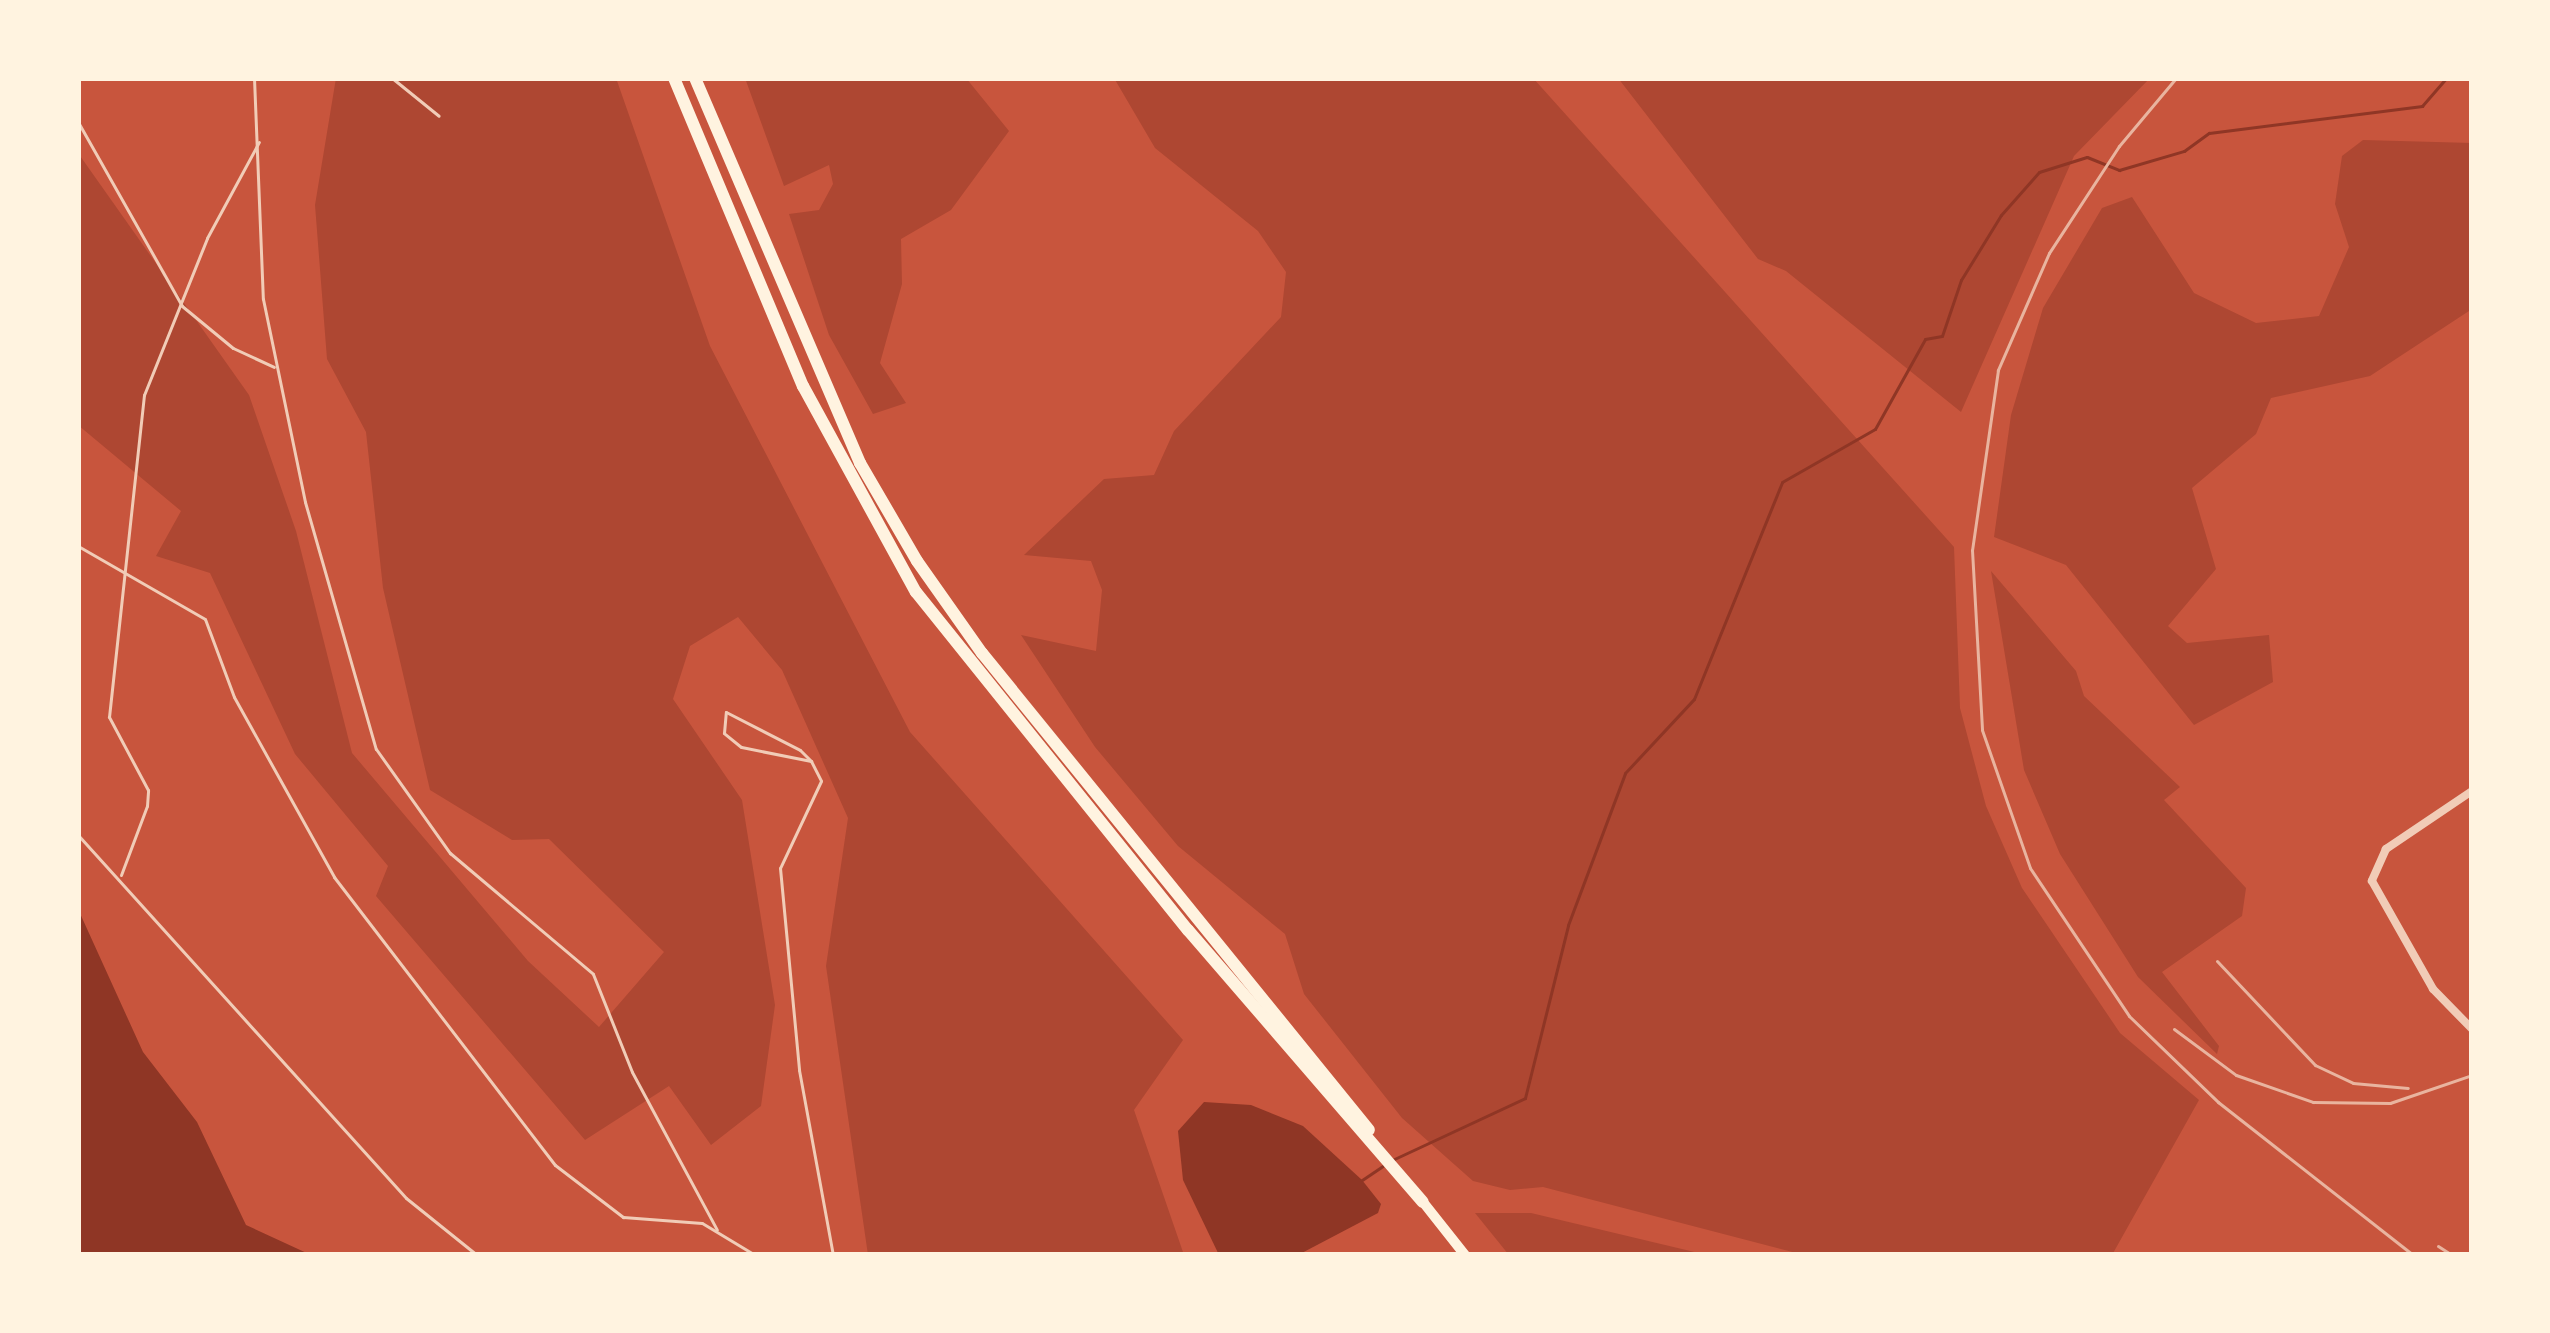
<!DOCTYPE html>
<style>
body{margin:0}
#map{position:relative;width:2550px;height:1333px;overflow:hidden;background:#c8553d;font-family:Figtree,sans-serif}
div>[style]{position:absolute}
.green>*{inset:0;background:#ae4732}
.water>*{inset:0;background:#8f3625}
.stream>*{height:3px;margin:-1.5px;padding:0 1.5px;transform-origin:1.5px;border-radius:1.5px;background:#8f3625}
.service>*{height:3px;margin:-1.5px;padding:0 1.5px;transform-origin:1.5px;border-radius:1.5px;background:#f1ccb7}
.minor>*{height:8px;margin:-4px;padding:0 4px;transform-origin:4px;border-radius:4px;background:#f1ccb7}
.primary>*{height:10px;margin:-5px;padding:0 5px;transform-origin:5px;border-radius:5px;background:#fff3e0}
.trunk>*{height:12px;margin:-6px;padding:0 6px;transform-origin:6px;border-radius:6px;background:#fff3e0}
.rail>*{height:3px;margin:-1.5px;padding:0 1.5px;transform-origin:1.5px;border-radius:1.5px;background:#e9b49f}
span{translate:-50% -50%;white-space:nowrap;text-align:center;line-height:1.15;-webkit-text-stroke:9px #fff3e0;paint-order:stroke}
.frame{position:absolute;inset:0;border:81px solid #fff3e0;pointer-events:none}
</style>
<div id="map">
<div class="green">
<i style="clip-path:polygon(336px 78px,616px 78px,710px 346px,910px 732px,1183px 1040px,1134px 1110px,1184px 1255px,868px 1255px,826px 966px,848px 818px,782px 670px,738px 617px,690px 646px,673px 699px,742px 800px,775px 1005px,761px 1106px,711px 1145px,669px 1086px,585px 1140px,376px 896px,388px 866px,295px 754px,210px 573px,156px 556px,181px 511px,78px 425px,78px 153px,249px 395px,296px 531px,352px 753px,528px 961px,599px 1027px,664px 952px,549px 839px,512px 840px,430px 790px,383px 588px,366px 432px,327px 359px,315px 205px)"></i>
<i style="clip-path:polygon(745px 78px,966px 78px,1009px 131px,951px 210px,901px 239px,902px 284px,880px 363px,906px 403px,873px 414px,829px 335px,789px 214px,819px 210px,833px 184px,829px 165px,784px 186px)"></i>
<i style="clip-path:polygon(1114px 78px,1533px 78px,1954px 547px,1960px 708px,1986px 806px,2022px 888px,2120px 1033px,2199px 1100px,2112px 1255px,1804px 1255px,1543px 1187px,1510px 1190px,1473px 1181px,1402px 1118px,1304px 994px,1285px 934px,1178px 846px,1095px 747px,1021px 635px,1096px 651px,1102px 590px,1091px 561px,1024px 555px,1104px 479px,1154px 475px,1174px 431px,1281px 317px,1286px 272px,1258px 231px,1155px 148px)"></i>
<i style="clip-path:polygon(1618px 78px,2150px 78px,2074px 156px,1961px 412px,1786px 271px,1758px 259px)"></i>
<i style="clip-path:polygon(2363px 140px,2472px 143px,2472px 309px,2370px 376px,2271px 398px,2256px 434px,2192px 488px,2216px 569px,2168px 626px,2187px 643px,2269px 635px,2273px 682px,2194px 725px,2066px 565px,1994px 537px,2011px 415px,2043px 308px,2102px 208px,2132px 197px,2194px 293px,2256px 323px,2319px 316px,2349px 247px,2335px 204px,2342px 156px)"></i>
<i style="clip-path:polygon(1991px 571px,2076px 671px,2084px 696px,2180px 787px,2164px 800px,2246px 888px,2242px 916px,2162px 972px,2219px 1046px,2217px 1054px,2138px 977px,2060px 854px,2024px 770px)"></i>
<i style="clip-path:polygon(1475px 1213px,1531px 1213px,1707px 1255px,1509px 1255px)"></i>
</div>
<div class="water">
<i style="clip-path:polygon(78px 909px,143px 1052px,197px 1122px,246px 1225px,311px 1255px,78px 1255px)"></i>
<i style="clip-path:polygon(1204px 1102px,1251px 1105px,1303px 1126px,1362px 1180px,1381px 1204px,1378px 1213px,1298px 1255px,1219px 1255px,1183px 1180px,1178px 1131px)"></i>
</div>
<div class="stream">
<i style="left:1390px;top:1161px;width:149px;rotate:-25deg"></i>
<i style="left:1525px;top:1098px;width:178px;rotate:-76deg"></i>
<i style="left:1568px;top:925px;width:162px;rotate:-69.4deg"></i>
<i style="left:1625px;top:773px;width:101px;rotate:-47deg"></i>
<i style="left:1694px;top:699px;width:234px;rotate:-67.9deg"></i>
<i style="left:1782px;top:482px;width:107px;rotate:-29.7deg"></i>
<i style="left:1875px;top:429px;width:103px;rotate:-60.9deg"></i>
<i style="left:1925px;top:339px;width:17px;rotate:-10deg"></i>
<i style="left:1942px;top:336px;width:59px;rotate:-71.3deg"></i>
<i style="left:1961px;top:280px;width:76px;rotate:-58.4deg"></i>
<i style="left:2001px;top:215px;width:57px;rotate:-48.5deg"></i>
<i style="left:2039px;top:172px;width:50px;rotate:-17.4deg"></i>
<i style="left:2087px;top:157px;width:35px;rotate:22deg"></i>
<i style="left:2119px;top:170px;width:68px;rotate:-16.3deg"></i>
<i style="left:2184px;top:151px;width:31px;rotate:-36deg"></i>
<i style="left:2209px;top:133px;width:215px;rotate:-7.2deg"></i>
<i style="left:2422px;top:106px;width:37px;rotate:-49deg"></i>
<i style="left:1362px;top:1180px;width:25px;rotate:-34deg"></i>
</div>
<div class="service">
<i style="left:254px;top:78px;width:221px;rotate:87.7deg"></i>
<i style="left:263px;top:299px;width:207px;rotate:78.3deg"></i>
<i style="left:305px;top:502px;width:257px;rotate:74deg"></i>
<i style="left:376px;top:749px;width:128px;rotate:54.6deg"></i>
<i style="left:450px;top:853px;width:187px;rotate:40.2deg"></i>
<i style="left:593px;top:974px;width:105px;rotate:68.3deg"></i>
<i style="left:632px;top:1072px;width:179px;rotate:61.7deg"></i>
<i style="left:392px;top:78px;width:60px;rotate:39deg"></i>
<i style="left:78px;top:122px;width:211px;rotate:60.5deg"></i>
<i style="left:182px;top:306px;width:66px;rotate:39.5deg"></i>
<i style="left:233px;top:348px;width:45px;rotate:24.9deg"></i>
<i style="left:78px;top:546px;width:146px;rotate:29.9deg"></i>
<i style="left:205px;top:619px;width:83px;rotate:69.6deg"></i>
<i style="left:234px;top:697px;width:206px;rotate:60.9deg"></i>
<i style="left:334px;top:877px;width:363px;rotate:52.5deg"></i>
<i style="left:555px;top:1165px;width:86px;rotate:37.4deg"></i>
<i style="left:623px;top:1217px;width:79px;rotate:4.3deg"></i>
<i style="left:702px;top:1223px;width:62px;rotate:31.1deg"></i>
<i style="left:811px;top:761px;width:71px;rotate:-168.7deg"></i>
<i style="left:741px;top:747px;width:22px;rotate:-141deg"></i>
<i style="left:724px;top:733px;width:21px;rotate:-85deg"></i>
<i style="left:726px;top:712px;width:83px;rotate:27.2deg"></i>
<i style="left:800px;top:750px;width:16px;rotate:45deg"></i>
<i style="left:811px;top:761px;width:22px;rotate:63deg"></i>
<i style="left:821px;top:781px;width:96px;rotate:115.2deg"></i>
<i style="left:780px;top:868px;width:203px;rotate:84.6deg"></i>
<i style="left:799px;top:1070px;width:188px;rotate:79.6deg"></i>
<i style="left:78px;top:835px;width:489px;rotate:47.9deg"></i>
<i style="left:406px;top:1198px;width:91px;rotate:38.8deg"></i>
<i style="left:121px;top:875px;width:74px;rotate:-69.4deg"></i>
<i style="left:147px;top:806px;width:16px;rotate:-86deg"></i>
<i style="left:148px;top:790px;width:83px;rotate:-118.1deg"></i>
<i style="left:109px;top:717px;width:324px;rotate:-83.8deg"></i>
<i style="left:144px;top:395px;width:169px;rotate:-68.1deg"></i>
<i style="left:207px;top:238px;width:109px;rotate:-61.6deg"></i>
</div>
<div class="minor">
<i style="left:2472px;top:791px;width:104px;rotate:146deg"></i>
<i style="left:2386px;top:849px;width:35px;rotate:114deg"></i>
<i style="left:2372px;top:881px;width:124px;rotate:60.5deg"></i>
<i style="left:2433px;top:989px;width:56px;rotate:45.7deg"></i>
</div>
<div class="primary">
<i style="left:1423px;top:1202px;width:68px;rotate:51.6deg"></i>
</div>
<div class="trunk">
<i style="left:674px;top:78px;width:334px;rotate:67.3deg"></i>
<i style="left:803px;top:386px;width:235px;rotate:61.3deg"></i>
<i style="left:916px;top:592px;width:434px;rotate:51.2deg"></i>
<i style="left:1188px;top:930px;width:359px;rotate:49.2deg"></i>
<i style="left:695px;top:78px;width:419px;rotate:66.8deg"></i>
<i style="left:860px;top:463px;width:113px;rotate:59.8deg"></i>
<i style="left:917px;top:561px;width:113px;rotate:54.8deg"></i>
<i style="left:982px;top:653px;width:614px;rotate:50.95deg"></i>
</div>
<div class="rail">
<i style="left:2176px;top:78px;width:89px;rotate:130deg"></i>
<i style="left:2119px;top:146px;width:128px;rotate:123.2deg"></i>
<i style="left:2049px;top:253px;width:128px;rotate:113.6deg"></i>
<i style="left:1998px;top:370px;width:182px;rotate:98.2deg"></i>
<i style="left:1972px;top:550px;width:180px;rotate:86.8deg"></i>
<i style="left:1982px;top:730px;width:146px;rotate:70.8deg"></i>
<i style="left:2030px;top:868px;width:178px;rotate:56.2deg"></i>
<i style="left:2129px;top:1016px;width:124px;rotate:44deg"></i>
<i style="left:2218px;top:1102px;width:248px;rotate:38.1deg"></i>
<i style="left:2217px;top:961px;width:143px;rotate:46.7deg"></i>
<i style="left:2315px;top:1065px;width:42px;rotate:25.3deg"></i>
<i style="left:2353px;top:1083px;width:55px;rotate:5.2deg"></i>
<i style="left:2174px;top:1029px;width:77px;rotate:36.6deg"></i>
<i style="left:2236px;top:1075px;width:82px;rotate:19.3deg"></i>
<i style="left:2313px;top:1102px;width:77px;rotate:0.7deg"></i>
<i style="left:2390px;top:1103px;width:87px;rotate:-18.9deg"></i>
<i style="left:2438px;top:1246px;width:17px;rotate:33deg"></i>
</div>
<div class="frame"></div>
</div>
